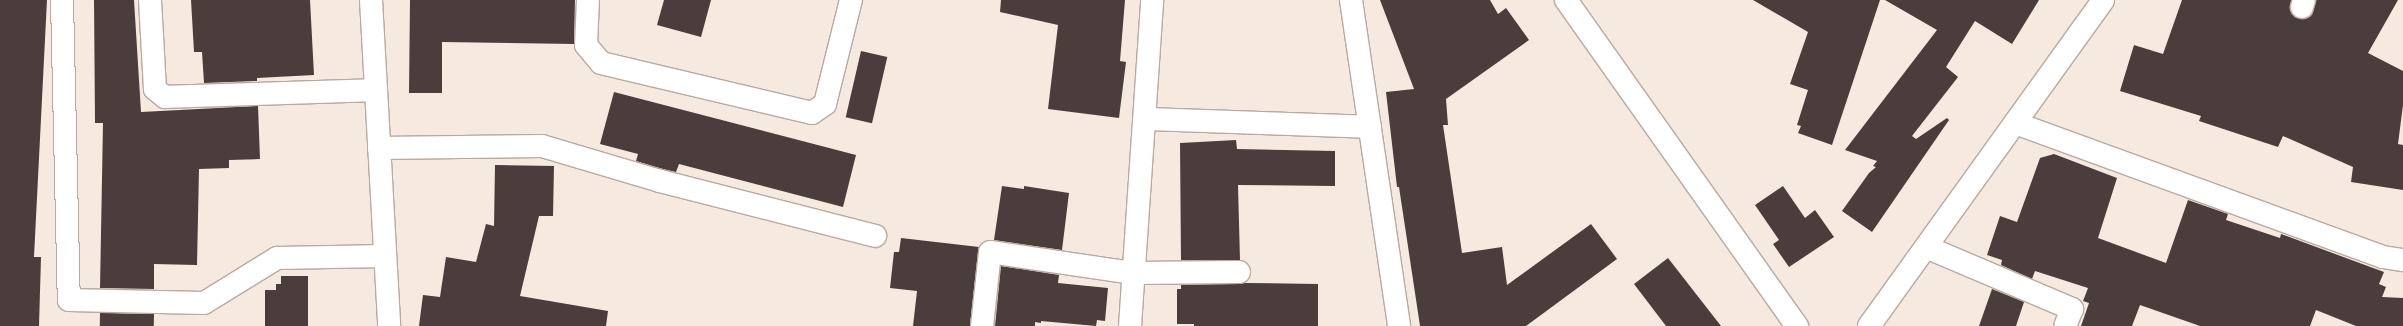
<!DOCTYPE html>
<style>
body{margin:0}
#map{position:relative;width:2403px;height:326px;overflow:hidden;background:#f6e9df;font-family:Figtree,sans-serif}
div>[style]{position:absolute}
.building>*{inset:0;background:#4b3d3b;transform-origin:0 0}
.roads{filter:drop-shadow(1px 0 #b7aaa1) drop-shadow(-1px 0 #b7aaa1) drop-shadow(0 1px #b7aaa1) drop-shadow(0 -1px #b7aaa1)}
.street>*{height:22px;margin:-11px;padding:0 11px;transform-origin:11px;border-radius:11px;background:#fff}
.secondary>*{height:22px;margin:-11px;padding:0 11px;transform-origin:11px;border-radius:11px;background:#fff}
span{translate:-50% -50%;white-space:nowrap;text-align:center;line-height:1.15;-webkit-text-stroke:4px #fdf8f4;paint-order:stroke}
</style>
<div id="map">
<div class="building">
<i style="clip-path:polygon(0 0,47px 0,34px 257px,41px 257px,39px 326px,0 326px)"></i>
<i style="clip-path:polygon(94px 0,134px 0,141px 112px,258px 106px,260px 159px,229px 160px,229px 168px,199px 169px,197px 265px,154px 264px,154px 289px,100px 288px,103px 123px,95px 123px)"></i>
<i style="clip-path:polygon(191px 0,310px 0,314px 75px,257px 78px,257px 81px,204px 83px,202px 52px,194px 52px)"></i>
<i style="clip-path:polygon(410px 0,575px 0,574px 44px,442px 42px,442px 93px,409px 93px)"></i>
<i style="clip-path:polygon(664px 0,711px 0,701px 37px,657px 25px)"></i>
<i style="clip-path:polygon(1001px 0,1125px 0,1120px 61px,1126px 62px,1119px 118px,1048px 109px,1058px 25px,1000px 12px)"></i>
<i style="clip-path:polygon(1380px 0,1490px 0,1498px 14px,1506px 8px,1529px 40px,1446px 99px,1448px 125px,1443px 125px,1462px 253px,1502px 247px,1507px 285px,1591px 224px,1617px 259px,1526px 326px,1420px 326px,1399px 187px,1397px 187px,1386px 92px,1414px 89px)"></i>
<i style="clip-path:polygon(1753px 0,1880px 0,1832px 145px,1798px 133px,1801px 126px,1797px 125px,1808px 90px,1790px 84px,1808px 32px)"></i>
<i style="clip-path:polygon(1885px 0,2039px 0,2012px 44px,1975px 21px,1946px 67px,1958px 77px,1912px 136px,1916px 139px,1947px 118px,1949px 120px,1872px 232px,1842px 211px,1869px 173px,1876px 167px,1873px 166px,1877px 161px,1845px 150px,1937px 30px)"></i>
<i style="clip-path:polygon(2182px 0,2291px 0,2290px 10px,2293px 15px,2305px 19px,2311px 16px,2316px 0,2398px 0,2368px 53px,2403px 71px,2403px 105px,2398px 144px,2403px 145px,2403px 190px,2351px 182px,2353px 167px,2283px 136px,2278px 147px,2199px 121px,2201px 116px,2120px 91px,2134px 45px,2163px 54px)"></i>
<i style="left:861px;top:51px;width:27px;height:68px;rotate:13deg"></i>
<i style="clip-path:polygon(614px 92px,856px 155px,843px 207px,679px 164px,676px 172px,663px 169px,636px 161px,638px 154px,600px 144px)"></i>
<i style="clip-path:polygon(1236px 140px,1237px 149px,1335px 151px,1335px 186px,1238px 185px,1240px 260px,1181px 260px,1180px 143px)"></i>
<i style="clip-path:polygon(2054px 154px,2117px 178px,2098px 238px,2166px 263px,2188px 200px,2228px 214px,2226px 220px,2280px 238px,2281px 234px,2384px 272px,2379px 284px,2386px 287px,2382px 297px,2403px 298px,2403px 326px,2356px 326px,2316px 310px,2310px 326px,2200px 326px,2140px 305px,2132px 326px,2081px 326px,2089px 303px,2083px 301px,2088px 288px,2035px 271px,2032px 279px,2001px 265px,2002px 260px,1987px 255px,2000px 216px,2017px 222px,2040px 158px)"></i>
<i style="clip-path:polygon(495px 165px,554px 166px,553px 216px,539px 216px,520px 296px,608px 311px,606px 326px,419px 326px,423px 295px,440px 297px,446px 257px,476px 262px,486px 224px,494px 226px)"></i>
<i style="clip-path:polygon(1002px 186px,1024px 189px,1024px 186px,1069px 193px,1062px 250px,994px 240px)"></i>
<i style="clip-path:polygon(1783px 186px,1805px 218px,1815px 210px,1834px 237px,1789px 267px,1773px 244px,1779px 240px,1755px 205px)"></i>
<i style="clip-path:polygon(901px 238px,979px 247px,970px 326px,913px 326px,917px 291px,890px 288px,894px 252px,899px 252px)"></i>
<i style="clip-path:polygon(1668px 258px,1721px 326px,1666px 326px,1634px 284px)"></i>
<i style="clip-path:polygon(1001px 266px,1059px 275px,1058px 283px,1108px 288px,1105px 321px,1097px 320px,1096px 326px,1041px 321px,1041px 323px,1035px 322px,1035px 326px,995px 326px)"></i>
<i style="clip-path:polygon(281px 276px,308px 276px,308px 326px,265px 326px,265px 290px,276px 290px,276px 284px,281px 284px)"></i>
<i style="clip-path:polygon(1245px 283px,1318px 284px,1318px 326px,1194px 326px,1194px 324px,1177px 324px,1177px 289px,1181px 289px,1181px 285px)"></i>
<i style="clip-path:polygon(1992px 289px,2024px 302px,2016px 326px,1979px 326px)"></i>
<i style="left:100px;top:313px;width:54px;height:13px;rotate:1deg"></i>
</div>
<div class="roads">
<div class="street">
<i style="left:62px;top:0;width:300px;rotate:88.7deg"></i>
<i style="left:69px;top:300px;width:135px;rotate:1.3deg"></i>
<i style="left:204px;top:303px;width:86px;rotate:-31.7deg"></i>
<i style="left:277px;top:258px;width:108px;rotate:-1.1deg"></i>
<i style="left:150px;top:0;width:89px;rotate:86.8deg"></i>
<i style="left:155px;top:89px;width:13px;rotate:39deg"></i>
<i style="left:165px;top:97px;width:211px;rotate:-1.9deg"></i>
<i style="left:588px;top:0;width:45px;rotate:92.5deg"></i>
<i style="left:586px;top:45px;width:23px;rotate:50deg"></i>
<i style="left:601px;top:63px;width:217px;rotate:13.3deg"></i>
<i style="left:812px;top:113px;width:16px;rotate:-35deg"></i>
<i style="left:825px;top:104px;width:107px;rotate:-76deg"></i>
<i style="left:1351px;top:0;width:330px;rotate:81.6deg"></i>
<i style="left:2302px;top:7px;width:7px;rotate:-74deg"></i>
<i style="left:1145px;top:119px;width:225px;rotate:2deg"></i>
<i style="left:2015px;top:123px;width:392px;rotate:20deg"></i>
<i style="left:2383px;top:257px;width:20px;rotate:9deg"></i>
<i style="left:379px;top:148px;width:163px;rotate:-0.7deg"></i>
<i style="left:542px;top:146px;width:123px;rotate:16.5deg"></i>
<i style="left:660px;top:181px;width:222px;rotate:14.3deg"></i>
<i style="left:1926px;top:247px;width:159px;rotate:23deg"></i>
<i style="left:2072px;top:309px;width:18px;rotate:112deg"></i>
<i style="left:982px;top:326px;width:74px;rotate:-83.8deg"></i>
<i style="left:990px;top:252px;width:145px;rotate:8.4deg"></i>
<i style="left:1133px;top:273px;width:106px;rotate:-0.5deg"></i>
<i style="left:1130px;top:326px;width:327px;rotate:-86.1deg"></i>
<i style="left:1869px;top:326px;width:401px;rotate:-54.3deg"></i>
</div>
<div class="secondary">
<i style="left:371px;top:0;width:326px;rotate:86.8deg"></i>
<i style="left:1566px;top:0;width:400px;rotate:54.7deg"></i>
</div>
</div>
</div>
